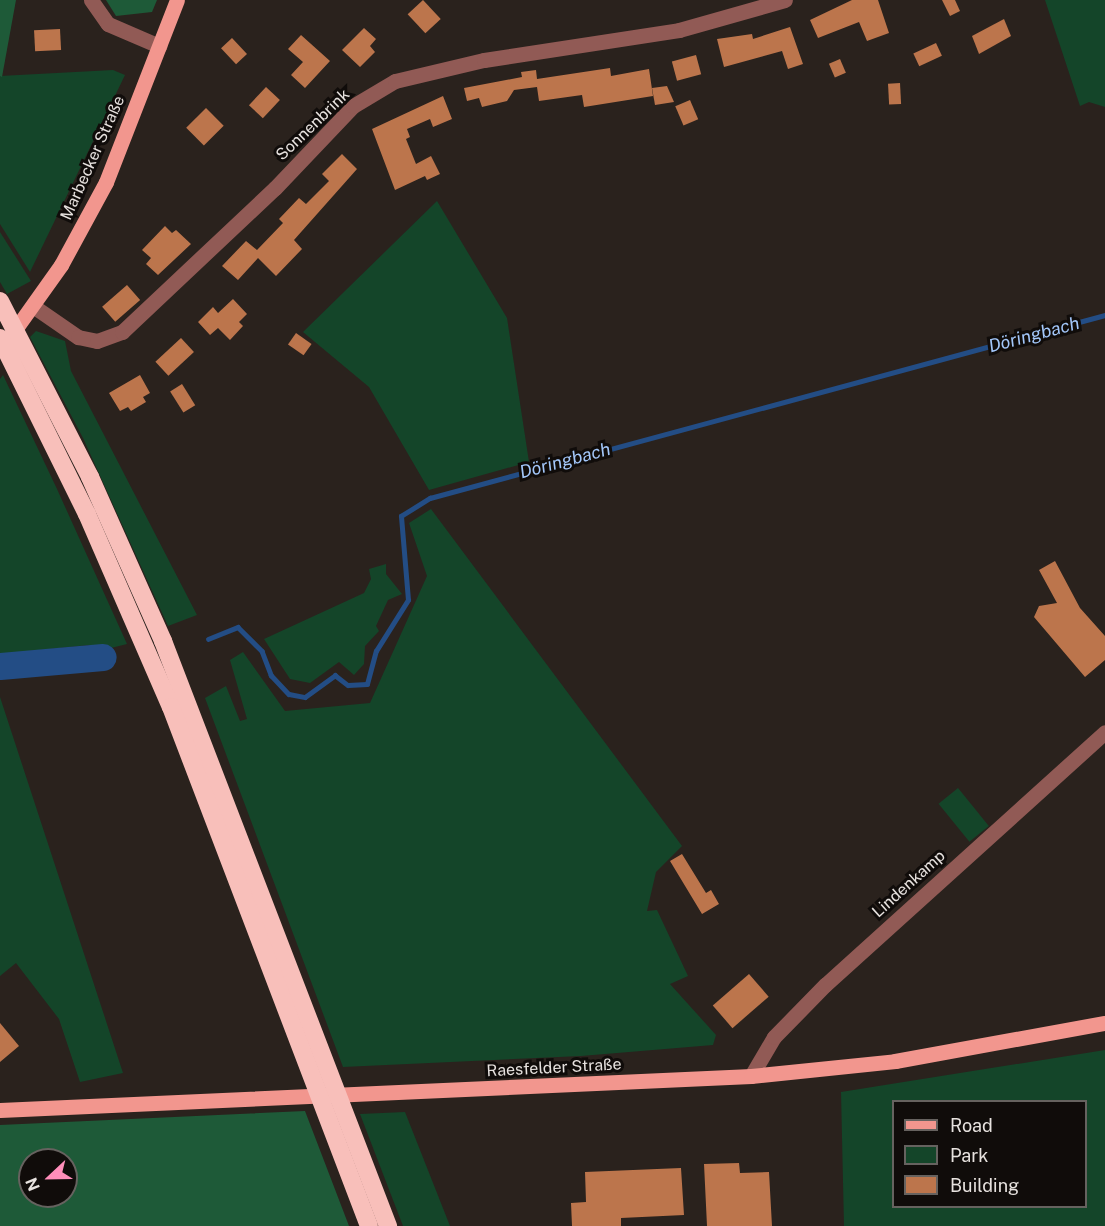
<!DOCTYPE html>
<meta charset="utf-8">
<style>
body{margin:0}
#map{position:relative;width:1105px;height:1226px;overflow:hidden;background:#2a221d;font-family:"Public Sans",sans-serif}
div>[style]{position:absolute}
.green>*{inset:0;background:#144529;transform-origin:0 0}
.forest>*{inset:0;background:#1e5a38}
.stream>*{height:4.5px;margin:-2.25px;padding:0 2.25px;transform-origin:2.25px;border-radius:2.25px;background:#234d85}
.river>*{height:27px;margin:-13.5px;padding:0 13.5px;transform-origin:13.5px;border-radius:13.5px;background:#234d85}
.building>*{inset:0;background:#bc754c;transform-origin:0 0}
.minor>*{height:15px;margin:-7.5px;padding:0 7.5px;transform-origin:7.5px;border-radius:7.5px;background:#915a55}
.major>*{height:15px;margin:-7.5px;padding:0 7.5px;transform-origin:7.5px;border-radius:7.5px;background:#f2968e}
.highway>*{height:18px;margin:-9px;padding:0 9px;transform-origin:9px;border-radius:9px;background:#f8bfba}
span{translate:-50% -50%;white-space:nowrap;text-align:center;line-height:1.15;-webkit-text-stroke:6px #100c0a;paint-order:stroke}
.street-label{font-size:16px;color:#e7e2df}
.water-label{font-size:18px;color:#a3c7fa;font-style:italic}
.legend{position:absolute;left:892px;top:1100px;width:195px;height:108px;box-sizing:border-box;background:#100c0a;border:2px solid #66625f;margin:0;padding:8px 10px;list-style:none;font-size:18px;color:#e7e2df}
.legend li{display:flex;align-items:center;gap:12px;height:30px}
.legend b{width:30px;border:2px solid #66625f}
.north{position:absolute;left:18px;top:1148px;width:60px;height:60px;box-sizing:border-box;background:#100c0a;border:2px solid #66625f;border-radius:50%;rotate:248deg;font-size:16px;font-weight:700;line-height:24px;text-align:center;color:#e7e2df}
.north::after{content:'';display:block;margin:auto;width:21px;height:27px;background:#ff8eba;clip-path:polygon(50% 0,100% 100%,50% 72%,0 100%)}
</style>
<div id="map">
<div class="green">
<i style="clip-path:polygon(1045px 0,1105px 0,1105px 107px,1089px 102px,1080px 106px)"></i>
<i style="clip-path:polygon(113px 70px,125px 75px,30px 272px,0 224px,0 76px)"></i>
<i style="clip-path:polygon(437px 201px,507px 318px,529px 462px,429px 490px,369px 387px,303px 332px)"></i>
<i style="clip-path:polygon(0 232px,31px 281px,7px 294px,0 282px)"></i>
<i style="clip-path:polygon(36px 331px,65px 341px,71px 371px,197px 615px,168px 626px,83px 438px,30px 337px)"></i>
<i style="clip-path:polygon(3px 375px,57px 489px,127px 644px,103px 650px,89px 645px,0 654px,0 379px)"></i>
<i style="clip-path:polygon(431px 509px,682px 846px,656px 872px,647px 911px,657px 910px,688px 976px,670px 984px,716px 1035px,713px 1045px,581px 1056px,343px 1067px,205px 698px,226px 686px,240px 721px,247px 719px,230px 660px,243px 652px,285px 711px,370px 703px,427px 576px,409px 523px)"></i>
<i style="clip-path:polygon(386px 564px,386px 574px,402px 594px,388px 600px,376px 626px,379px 631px,365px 646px,364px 664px,354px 675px,339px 662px,310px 683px,290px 679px,264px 639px,364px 593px,371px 579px,369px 569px)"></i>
<i style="clip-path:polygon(0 697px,123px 1073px,80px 1082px,59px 1019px,16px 963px,0 976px)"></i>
<i style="left:958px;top:788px;width:49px;height:25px;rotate:51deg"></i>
<i style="clip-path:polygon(evenodd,1105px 1050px,1105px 1226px,844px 1226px,841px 1092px,1105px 1050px,894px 1102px,1086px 1102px,1086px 1206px,894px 1206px,894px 1102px)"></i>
<i style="clip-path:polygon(405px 1112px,450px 1226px,403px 1226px,360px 1114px)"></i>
</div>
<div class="forest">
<i style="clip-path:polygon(0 0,16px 0,2px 77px,0 76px)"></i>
<i style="clip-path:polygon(106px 0,157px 0,152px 12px,116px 16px)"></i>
<i style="clip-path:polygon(evenodd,305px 1111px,349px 1226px,0 1226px,0 1125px,305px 1111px,30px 1160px,66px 1160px,66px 1196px,30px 1196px,30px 1160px)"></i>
</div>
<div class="stream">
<i style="left:208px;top:639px;width:32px;rotate:-22deg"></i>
<i style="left:238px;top:627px;width:34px;rotate:45deg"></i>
<i style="left:262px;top:651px;width:26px;rotate:69deg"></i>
<i style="left:271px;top:675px;width:26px;rotate:47deg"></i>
<i style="left:289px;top:694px;width:16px;rotate:11deg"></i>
<i style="left:305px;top:697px;width:37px;rotate:-36deg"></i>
<i style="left:335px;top:675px;width:16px;rotate:38deg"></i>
<i style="left:348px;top:685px;width:19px;rotate:-3deg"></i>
<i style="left:367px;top:684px;width:34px;rotate:-75deg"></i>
<i style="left:376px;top:651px;width:60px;rotate:-57.9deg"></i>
<i style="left:408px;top:600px;width:84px;rotate:-94.8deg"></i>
<i style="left:401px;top:516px;width:34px;rotate:-32deg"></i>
<i style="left:430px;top:498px;width:699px;rotate:-15.17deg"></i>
</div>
<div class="river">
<i style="left:0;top:666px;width:103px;rotate:-5deg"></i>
</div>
<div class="building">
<i style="left:423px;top:0;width:26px;height:21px;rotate:47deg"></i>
<i style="clip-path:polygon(852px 0,878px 0,889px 33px,867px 41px,859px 22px,818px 38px,810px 20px)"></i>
<i style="clip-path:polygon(942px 0,955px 0,960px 11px,950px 16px)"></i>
<i style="clip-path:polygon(1004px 19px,1011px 36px,979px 54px,972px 36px)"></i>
<i style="clip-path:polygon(790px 27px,803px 64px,788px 69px,782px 51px,724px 67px,717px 39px,752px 34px,753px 39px)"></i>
<i style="clip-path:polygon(364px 28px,376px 39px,370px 46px,375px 52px,360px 67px,342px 50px)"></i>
<i style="left:60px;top:29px;width:21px;height:26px;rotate:87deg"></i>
<i style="clip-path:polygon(301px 35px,330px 61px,305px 88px,291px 75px,303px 62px,288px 49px)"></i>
<i style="left:232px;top:38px;width:22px;height:15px;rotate:47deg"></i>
<i style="left:936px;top:43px;width:14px;height:25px;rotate:65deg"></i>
<i style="left:696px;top:55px;width:20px;height:25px;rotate:75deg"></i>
<i style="left:840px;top:59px;width:15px;height:12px;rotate:67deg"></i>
<i style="clip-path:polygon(610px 68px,611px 76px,649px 69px,653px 96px,584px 107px,582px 95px,539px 101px,537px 87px,514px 90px,507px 101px,482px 107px,479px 98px,467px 101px,464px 88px,522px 77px,521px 72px,536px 70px,537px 79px)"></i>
<i style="left:900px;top:83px;width:21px;height:12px;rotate:87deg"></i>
<i style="clip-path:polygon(667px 86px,674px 102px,655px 105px,652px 88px)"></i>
<i style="left:266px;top:87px;width:19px;height:25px;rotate:43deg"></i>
<i style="clip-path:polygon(443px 96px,452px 119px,433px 127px,430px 119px,407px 129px,410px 137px,406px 139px,416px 164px,431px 156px,440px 174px,427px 180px,425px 176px,395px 190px,372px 129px)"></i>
<i style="left:690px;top:100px;width:21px;height:16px;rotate:67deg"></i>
<i style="left:206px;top:108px;width:25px;height:28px;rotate:45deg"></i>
<i style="clip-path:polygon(342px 154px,357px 169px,294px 240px,302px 249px,276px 276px,258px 258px,238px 280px,222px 266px,246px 241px,257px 250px,283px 223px,279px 219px,299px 198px,306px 204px,329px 181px,322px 174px)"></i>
<i style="clip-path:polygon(165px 226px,172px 233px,176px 230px,191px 244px,158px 275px,146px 264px,151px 258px,142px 250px)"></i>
<i style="left:127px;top:285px;width:20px;height:33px;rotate:49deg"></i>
<i style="clip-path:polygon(233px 299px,247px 314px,239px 322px,243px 326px,230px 340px,218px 328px,210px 335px,198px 322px,213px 307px,218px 313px)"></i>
<i style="left:296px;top:333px;width:19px;height:14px;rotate:35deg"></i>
<i style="left:181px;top:338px;width:19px;height:35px;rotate:47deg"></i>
<i style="clip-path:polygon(140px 375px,150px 393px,143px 397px,146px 402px,131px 411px,128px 407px,120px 411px,109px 393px)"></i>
<i style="left:182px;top:384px;width:25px;height:14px;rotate:58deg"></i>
<i style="clip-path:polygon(1055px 561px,1080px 608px,1105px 636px,1105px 660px,1085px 677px,1034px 617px,1039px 606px,1057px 603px,1039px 570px)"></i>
<i style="clip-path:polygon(682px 854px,706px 893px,711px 890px,719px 904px,702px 914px,670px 861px)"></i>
<i style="left:749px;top:974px;width:30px;height:48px;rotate:49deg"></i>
<i style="clip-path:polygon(0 1023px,19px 1046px,0 1062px)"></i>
<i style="clip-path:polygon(739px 1163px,740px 1173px,769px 1172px,772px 1226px,707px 1226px,704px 1164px)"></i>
<i style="clip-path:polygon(681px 1168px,684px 1215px,621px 1218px,621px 1226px,572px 1226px,571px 1203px,586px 1202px,585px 1172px)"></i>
</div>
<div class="minor">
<i style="left:91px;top:0;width:29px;rotate:55deg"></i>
<i style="left:108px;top:24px;width:56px;rotate:23.3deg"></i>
<i style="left:33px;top:306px;width:55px;rotate:34.6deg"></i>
<i style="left:78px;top:337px;width:19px;rotate:12deg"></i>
<i style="left:97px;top:341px;width:27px;rotate:-20deg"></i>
<i style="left:122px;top:332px;width:210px;rotate:-43.3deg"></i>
<i style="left:275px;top:188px;width:113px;rotate:-46.4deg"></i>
<i style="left:353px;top:106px;width:49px;rotate:-30.8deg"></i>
<i style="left:395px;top:81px;width:91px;rotate:-13.3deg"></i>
<i style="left:484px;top:60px;width:197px;rotate:-8.7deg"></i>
<i style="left:679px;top:30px;width:110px;rotate:-15.8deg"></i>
<i style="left:751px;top:1076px;width:45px;rotate:-59.5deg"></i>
<i style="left:774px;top:1037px;width:73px;rotate:-45.6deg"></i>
<i style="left:825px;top:985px;width:377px;rotate:-42.1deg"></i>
</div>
<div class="major">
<i style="left:9px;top:338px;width:90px;rotate:-54.5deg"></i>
<i style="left:61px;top:265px;width:94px;rotate:-61.5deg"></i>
<i style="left:106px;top:182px;width:195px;rotate:-68.7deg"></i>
<i style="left:0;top:1110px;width:752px;rotate:-2.59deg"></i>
<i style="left:751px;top:1076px;width:145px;rotate:-5.9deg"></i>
<i style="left:895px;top:1061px;width:213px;rotate:-10.3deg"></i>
</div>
<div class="highway">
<i style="left:0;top:301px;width:198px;rotate:62.9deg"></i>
<i style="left:90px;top:477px;width:180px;rotate:66deg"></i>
<i style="left:163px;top:641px;width:627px;rotate:68.96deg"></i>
<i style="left:0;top:338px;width:196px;rotate:63.7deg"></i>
<i style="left:87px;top:514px;width:210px;rotate:66.5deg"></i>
<i style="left:171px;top:707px;width:555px;rotate:69.12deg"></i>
</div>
<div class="street-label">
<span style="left:313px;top:125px;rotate:-44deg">Sonnenbrink</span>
<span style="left:93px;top:158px;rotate:-66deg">Marbecker Straße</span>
<span style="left:909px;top:884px;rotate:-42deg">Lindenkamp</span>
<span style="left:554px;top:1068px;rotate:-3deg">Raesfelder Straße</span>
</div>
<div class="water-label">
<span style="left:1034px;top:335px;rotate:-15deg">Döringbach</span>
<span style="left:565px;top:461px;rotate:-15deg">Döringbach</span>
</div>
<ul class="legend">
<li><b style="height:8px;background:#f2968e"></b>Road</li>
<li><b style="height:16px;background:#144529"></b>Park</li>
<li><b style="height:16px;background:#bc754c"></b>Building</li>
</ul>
<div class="north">N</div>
</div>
